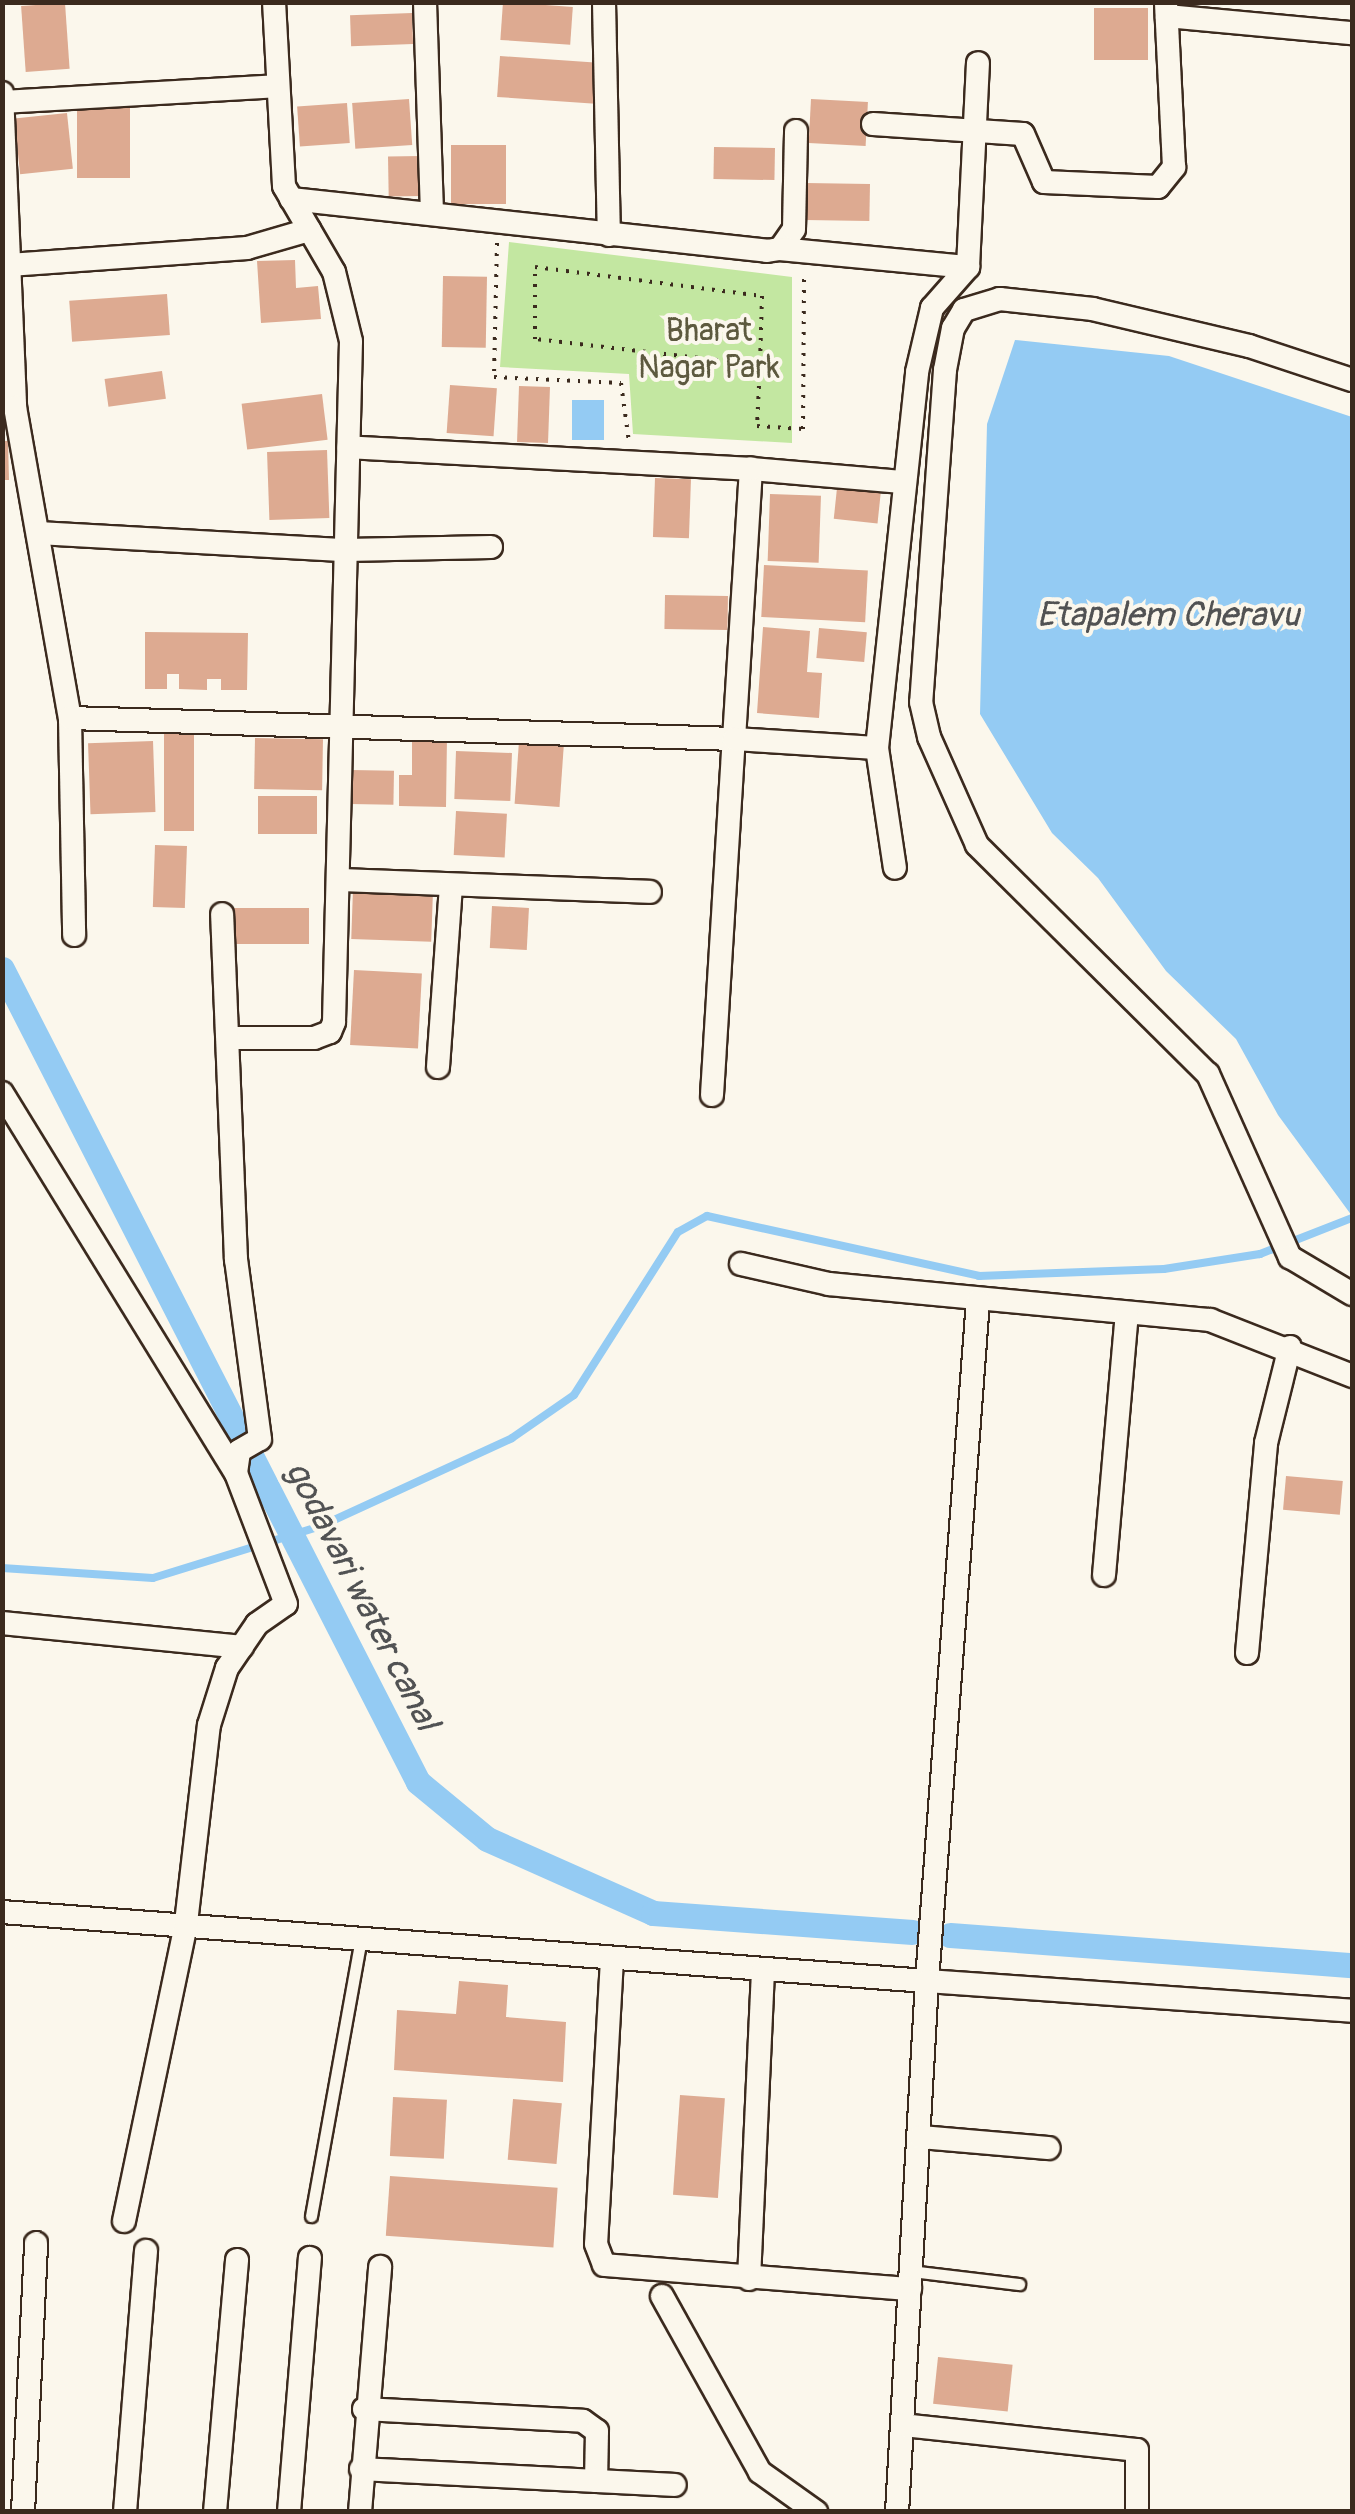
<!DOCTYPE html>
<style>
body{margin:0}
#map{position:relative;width:1355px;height:2514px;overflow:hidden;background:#fbf7ec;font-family:Pangolin,sans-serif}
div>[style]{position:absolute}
.green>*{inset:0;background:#c3e7a1}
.water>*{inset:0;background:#94cbf3;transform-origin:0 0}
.stream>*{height:8px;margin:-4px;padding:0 4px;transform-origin:4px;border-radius:4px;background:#94cbf3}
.canal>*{height:25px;margin:-12.5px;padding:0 12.5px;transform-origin:12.5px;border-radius:12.5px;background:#94cbf3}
.building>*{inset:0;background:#ddaa91;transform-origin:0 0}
.path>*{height:4px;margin-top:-2px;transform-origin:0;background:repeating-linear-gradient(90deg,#3b2a1e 0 2.5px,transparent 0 10.5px)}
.roads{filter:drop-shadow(2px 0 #3b2a1e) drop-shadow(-2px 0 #3b2a1e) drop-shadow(0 2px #3b2a1e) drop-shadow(0 -2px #3b2a1e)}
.service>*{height:11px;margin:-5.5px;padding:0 5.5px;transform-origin:5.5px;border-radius:5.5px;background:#fbf7ec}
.minor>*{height:22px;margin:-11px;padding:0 11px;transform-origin:11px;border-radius:11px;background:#fbf7ec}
span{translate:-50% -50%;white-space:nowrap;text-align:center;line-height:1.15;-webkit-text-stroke:8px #fbf7ec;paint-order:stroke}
.park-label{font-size:32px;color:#5d593f}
.water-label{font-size:35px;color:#515253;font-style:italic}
.frame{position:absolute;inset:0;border:5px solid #3b2a1e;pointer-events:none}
</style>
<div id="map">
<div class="green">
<i style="clip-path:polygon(509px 242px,792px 277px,792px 443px,633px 434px,629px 374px,500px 367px)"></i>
</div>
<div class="water">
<i style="clip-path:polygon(1015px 340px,1169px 356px,1352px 417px,1352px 1216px,1278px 1115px,1236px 1039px,1166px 971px,1098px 878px,1052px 833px,980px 714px,987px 424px)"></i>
<i style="left:604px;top:400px;width:40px;height:32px;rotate:90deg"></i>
</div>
<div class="stream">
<i style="left:2px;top:1568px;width:151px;rotate:3.8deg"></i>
<i style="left:153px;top:1578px;width:176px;rotate:-17.2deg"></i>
<i style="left:321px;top:1526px;width:210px;rotate:-24.7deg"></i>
<i style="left:512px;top:1438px;width:75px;rotate:-34.7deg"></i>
<i style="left:574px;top:1395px;width:193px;rotate:-57.5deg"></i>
<i style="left:678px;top:1232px;width:33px;rotate:-29deg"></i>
<i style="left:707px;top:1216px;width:279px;rotate:12.4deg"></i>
<i style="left:979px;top:1276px;width:185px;rotate:-2.2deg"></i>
<i style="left:1164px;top:1269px;width:97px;rotate:-8.9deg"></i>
<i style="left:1260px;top:1254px;width:99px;rotate:-21.4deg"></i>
</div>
<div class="canal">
<i style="left:2px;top:969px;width:913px;rotate:62.9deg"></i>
<i style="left:418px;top:1782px;width:89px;rotate:39.6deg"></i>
<i style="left:487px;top:1839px;width:182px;rotate:24deg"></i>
<i style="left:653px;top:1913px;width:260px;rotate:4.2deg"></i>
<i style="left:950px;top:1935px;width:403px;rotate:4.3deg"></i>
</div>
<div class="building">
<i style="left:503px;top:2px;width:70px;height:38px;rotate:4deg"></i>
<i style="left:65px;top:3px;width:66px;height:44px;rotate:86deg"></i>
<i style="left:1094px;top:8px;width:54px;height:52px"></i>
<i style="left:412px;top:13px;width:31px;height:62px;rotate:88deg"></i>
<i style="left:500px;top:56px;width:102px;height:41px;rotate:4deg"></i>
<i style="left:409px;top:99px;width:46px;height:57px;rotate:86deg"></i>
<i style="left:811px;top:99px;width:57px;height:44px;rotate:3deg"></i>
<i style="left:347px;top:103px;width:40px;height:50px;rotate:86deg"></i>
<i style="left:77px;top:105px;width:53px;height:73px"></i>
<i style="left:67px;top:113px;width:56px;height:53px;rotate:84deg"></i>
<i style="left:451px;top:145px;width:55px;height:59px"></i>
<i style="left:714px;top:147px;width:61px;height:32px;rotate:1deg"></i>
<i style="left:421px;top:156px;width:40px;height:33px;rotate:89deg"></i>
<i style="left:806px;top:183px;width:64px;height:37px;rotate:1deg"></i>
<i style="clip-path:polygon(295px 260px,296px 288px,318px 286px,321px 319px,261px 323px,257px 261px)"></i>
<i style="left:443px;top:276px;width:44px;height:71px;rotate:1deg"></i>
<i style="left:167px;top:294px;width:41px;height:98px;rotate:86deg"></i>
<i style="left:162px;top:371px;width:28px;height:58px;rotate:82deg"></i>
<i style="left:450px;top:385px;width:47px;height:48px;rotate:4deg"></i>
<i style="left:519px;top:386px;width:31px;height:56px;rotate:2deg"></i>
<i style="left:322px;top:394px;width:46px;height:81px;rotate:83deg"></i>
<i style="clip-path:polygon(2px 441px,8px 441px,9px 480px,2px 480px)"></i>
<i style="left:327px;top:450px;width:68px;height:60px;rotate:88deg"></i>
<i style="left:655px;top:478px;width:36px;height:59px;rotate:2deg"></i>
<i style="left:837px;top:488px;width:44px;height:31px;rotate:6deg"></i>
<i style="left:770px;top:494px;width:51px;height:67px;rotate:2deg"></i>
<i style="left:764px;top:565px;width:104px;height:52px;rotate:3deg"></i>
<i style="left:665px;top:595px;width:63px;height:34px;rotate:1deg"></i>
<i style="clip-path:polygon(763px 627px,810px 631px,807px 672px,822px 673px,819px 718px,757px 713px)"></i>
<i style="left:819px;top:628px;width:48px;height:30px;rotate:5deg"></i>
<i style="clip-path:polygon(145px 632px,248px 633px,247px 690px,221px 690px,221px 679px,207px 679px,207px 690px,179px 689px,179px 674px,167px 674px,167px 689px,145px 689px)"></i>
<i style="left:164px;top:731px;width:30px;height:100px"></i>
<i style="clip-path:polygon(412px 736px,447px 737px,446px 807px,399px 806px,399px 775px,412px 775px)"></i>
<i style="left:255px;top:738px;width:68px;height:51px;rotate:1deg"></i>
<i style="left:153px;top:741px;width:71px;height:65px;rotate:88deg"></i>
<i style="left:519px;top:741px;width:45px;height:63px;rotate:4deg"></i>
<i style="left:456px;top:751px;width:56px;height:48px;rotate:2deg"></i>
<i style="left:351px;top:770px;width:43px;height:34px;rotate:1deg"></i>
<i style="left:258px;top:796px;width:59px;height:38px"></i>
<i style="left:456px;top:811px;width:51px;height:44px;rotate:3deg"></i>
<i style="left:155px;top:845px;width:32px;height:62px;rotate:2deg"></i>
<i style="left:353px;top:889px;width:80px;height:50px;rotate:2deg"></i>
<i style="left:492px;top:906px;width:37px;height:42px;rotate:3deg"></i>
<i style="left:230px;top:908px;width:79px;height:36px"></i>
<i style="left:354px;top:970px;width:68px;height:75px;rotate:3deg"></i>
<i style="left:1286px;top:1476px;width:57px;height:34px;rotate:5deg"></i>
<i style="clip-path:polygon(459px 1981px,508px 1985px,506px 2017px,566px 2022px,563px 2082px,394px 2070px,397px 2010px,456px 2014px)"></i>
<i style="left:680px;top:2095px;width:45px;height:100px;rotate:4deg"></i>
<i style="left:393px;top:2097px;width:54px;height:59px;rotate:3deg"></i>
<i style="left:513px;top:2099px;width:49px;height:61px;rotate:5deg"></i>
<i style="left:390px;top:2176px;width:168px;height:60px;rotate:4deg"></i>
<i style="left:938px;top:2357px;width:75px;height:47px;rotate:6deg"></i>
</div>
<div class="path">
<i style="left:497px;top:243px;width:134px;rotate:91.3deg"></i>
<i style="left:494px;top:377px;width:127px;rotate:2.7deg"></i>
<i style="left:621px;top:383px;width:60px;rotate:82.3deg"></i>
<i style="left:760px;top:365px;width:226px;rotate:-173.4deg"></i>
<i style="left:535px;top:339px;width:72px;rotate:-90deg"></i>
<i style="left:535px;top:267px;width:229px;rotate:7.3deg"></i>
<i style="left:762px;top:296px;width:69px;rotate:91.7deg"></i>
<i style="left:760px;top:365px;width:61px;rotate:92.8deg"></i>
<i style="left:757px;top:426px;width:46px;rotate:3.7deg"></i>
<i style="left:803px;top:429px;width:157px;rotate:-89.6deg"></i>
</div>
<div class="roads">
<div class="service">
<i style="left:311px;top:2216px;width:281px;rotate:-79.8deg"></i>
<i style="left:911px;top:2271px;width:109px;rotate:6.9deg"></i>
</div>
<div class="minor">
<i style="left:425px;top:2px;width:208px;rotate:88.1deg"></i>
<i style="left:604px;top:2px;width:233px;rotate:88.8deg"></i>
<i style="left:1167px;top:16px;width:186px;rotate:5.3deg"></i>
<i style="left:2px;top:93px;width:314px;rotate:87.6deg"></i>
<i style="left:15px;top:407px;width:316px;rotate:80deg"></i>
<i style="left:70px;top:718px;width:217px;rotate:88.9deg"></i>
<i style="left:3px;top:102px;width:275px;rotate:-3.3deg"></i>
<i style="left:873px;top:124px;width:150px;rotate:3.8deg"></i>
<i style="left:1023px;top:134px;width:52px;rotate:66.4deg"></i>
<i style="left:1044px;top:182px;width:114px;rotate:2.5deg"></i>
<i style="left:1158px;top:187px;width:26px;rotate:-51deg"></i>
<i style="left:1174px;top:167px;width:165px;rotate:-92.8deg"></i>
<i style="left:291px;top:199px;width:479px;rotate:6.2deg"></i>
<i style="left:767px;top:251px;width:13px;rotate:-9deg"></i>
<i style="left:780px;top:249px;width:24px;rotate:-55deg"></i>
<i style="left:794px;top:229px;width:98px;rotate:-88.8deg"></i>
<i style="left:780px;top:249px;width:189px;rotate:5.5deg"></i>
<i style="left:9px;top:265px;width:239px;rotate:-4.1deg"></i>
<i style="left:247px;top:248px;width:65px;rotate:-16.2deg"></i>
<i style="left:1352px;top:380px;width:108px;rotate:-161.7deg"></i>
<i style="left:1249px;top:346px;width:160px;rotate:-166.7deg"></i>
<i style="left:1093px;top:309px;width:94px;rotate:-173.9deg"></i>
<i style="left:1000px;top:299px;width:38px;rotate:163deg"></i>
<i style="left:964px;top:310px;width:21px;rotate:121deg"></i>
<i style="left:953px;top:328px;width:43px;rotate:100.8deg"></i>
<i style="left:945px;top:370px;width:333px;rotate:94.1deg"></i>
<i style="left:921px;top:702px;width:36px;rotate:77deg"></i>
<i style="left:929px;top:737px;width:118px;rotate:66deg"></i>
<i style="left:977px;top:845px;width:325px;rotate:44.8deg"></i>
<i style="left:1208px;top:1074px;width:201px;rotate:65.9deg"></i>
<i style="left:1290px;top:1257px;width:72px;rotate:30.8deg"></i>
<i style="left:751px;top:469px;width:152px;rotate:4.9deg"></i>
<i style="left:38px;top:533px;width:308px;rotate:3.2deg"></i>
<i style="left:346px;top:550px;width:145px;rotate:-1.2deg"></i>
<i style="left:70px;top:718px;width:664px;rotate:1.81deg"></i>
<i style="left:734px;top:739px;width:271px;rotate:-86.4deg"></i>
<i style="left:751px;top:469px;width:403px;rotate:-176.9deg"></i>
<i style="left:877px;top:748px;width:121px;rotate:81.5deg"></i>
<i style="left:339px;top:880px;width:311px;rotate:2.2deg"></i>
<i style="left:228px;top:1038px;width:86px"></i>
<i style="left:314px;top:1038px;width:17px;rotate:-21deg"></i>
<i style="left:330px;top:1032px;width:11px;rotate:-68deg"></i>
<i style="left:334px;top:1022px;width:681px;rotate:-88.57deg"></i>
<i style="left:351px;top:341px;width:71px;rotate:-103.8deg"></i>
<i style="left:334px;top:272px;width:99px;rotate:-120.2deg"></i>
<i style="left:284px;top:186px;width:184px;rotate:-93.1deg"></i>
<i style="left:438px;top:1067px;width:182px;rotate:-85.9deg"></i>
<i style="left:2px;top:1093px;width:446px;rotate:58.4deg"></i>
<i style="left:712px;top:1095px;width:357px;rotate:-86.5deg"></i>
<i style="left:734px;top:739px;width:143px;rotate:3.6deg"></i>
<i style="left:877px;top:748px;width:378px;rotate:-83.9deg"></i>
<i style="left:917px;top:372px;width:66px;rotate:-76.8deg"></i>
<i style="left:932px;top:308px;width:55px;rotate:-48.7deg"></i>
<i style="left:968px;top:267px;width:204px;rotate:-87.2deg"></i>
<i style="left:741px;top:1264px;width:90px;rotate:12.8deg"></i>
<i style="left:829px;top:1284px;width:383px;rotate:5.4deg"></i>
<i style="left:1210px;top:1320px;width:153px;rotate:21.5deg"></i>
<i style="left:978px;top:1301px;width:682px;rotate:94.29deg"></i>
<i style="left:927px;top:1981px;width:426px;rotate:4deg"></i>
<i style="left:1104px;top:1575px;width:263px;rotate:-85deg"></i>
<i style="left:2px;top:1623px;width:241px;rotate:5.7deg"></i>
<i style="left:1247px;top:1653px;width:211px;rotate:-84.8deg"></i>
<i style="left:1266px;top:1443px;width:99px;rotate:-76deg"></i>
<i style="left:2px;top:1912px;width:928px;rotate:4.27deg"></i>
<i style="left:927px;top:1981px;width:532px;rotate:93.23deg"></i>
<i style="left:612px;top:1959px;width:285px;rotate:93.2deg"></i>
<i style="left:596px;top:2244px;width:22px;rotate:69deg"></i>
<i style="left:604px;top:2265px;width:307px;rotate:4.5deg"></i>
<i style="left:920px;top:2137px;width:129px;rotate:4.9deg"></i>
<i style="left:124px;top:2221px;width:304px;rotate:-78.2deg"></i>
<i style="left:186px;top:1923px;width:199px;rotate:-83.4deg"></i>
<i style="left:209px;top:1725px;width:60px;rotate:-72.5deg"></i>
<i style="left:227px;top:1668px;width:53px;rotate:-55.7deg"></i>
<i style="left:257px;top:1624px;width:35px;rotate:-35deg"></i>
<i style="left:286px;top:1604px;width:140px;rotate:-110.9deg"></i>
<i style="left:236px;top:1473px;width:22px;rotate:-82deg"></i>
<i style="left:239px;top:1451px;width:24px;rotate:-30deg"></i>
<i style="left:260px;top:1439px;width:181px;rotate:-97.6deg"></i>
<i style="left:236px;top:1260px;width:346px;rotate:-92.3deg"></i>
<i style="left:749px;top:2279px;width:310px;rotate:-87.4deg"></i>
<i style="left:662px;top:2296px;width:201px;rotate:60.9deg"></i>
<i style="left:760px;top:2472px;width:69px;rotate:35.5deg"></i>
<i style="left:364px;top:2409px;width:219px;rotate:3.1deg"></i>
<i style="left:583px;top:2421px;width:17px;rotate:36deg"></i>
<i style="left:597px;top:2431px;width:50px;rotate:91.1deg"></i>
<i style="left:903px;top:2425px;width:235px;rotate:6.1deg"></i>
<i style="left:1137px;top:2450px;width:62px;rotate:90deg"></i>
<i style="left:361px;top:2469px;width:314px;rotate:2.9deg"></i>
<i style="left:23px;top:2512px;width:269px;rotate:-87.2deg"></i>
<i style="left:125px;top:2512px;width:262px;rotate:-85.4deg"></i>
<i style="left:215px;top:2512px;width:253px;rotate:-85deg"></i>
<i style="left:289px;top:2512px;width:255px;rotate:-85.3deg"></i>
<i style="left:360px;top:2512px;width:246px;rotate:-85.3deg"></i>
</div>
</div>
<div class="park-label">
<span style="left:709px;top:350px">Bharat<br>Nagar Park</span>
</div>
<div class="water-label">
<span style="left:1168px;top:615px">Etapalem Cheravu</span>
<span style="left:362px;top:1596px;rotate:63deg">godavari water canal</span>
</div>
<div class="frame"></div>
</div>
